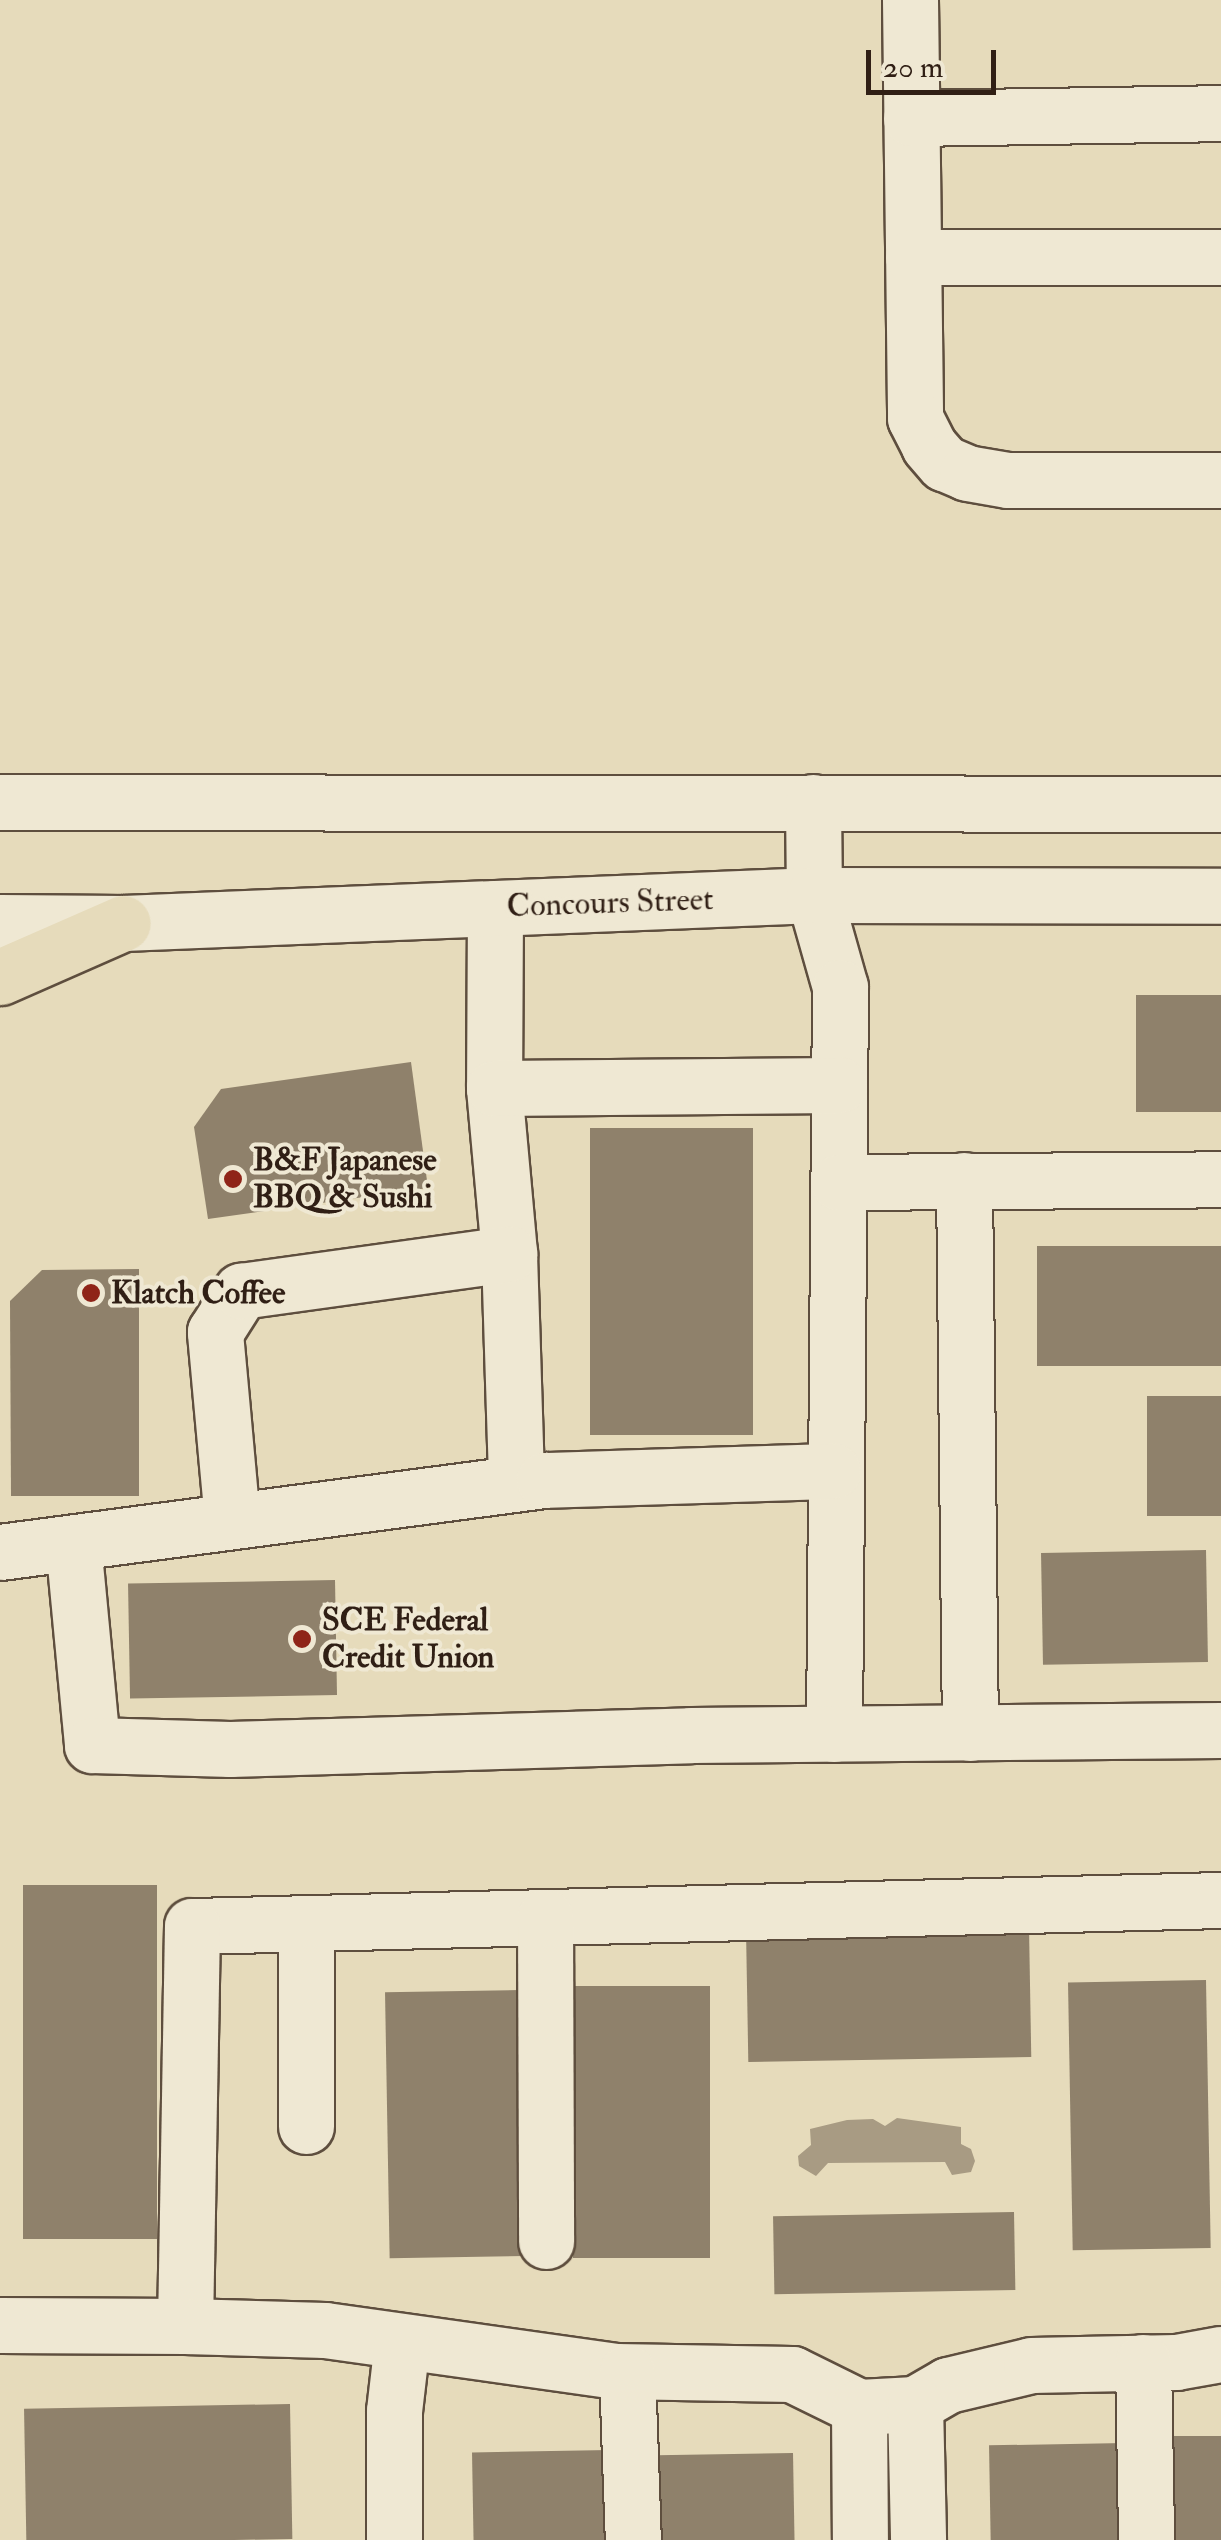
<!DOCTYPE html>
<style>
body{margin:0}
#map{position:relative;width:1221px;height:2540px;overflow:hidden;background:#e6dbbb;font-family:"IM FELL Double Pica",serif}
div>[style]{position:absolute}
.water>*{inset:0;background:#a89b83}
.building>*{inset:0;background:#8f816b;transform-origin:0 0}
.roads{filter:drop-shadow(2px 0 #5e4e3e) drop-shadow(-2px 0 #5e4e3e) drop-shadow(0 2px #5e4e3e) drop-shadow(0 -2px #5e4e3e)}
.minor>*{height:55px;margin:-27.5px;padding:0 27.5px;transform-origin:27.5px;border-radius:27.5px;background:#efe8d3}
.major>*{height:55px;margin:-27.5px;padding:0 27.5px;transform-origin:27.5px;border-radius:27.5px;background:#e6dbbb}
.dots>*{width:28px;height:28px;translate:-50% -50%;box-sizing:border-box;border:5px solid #efe8d3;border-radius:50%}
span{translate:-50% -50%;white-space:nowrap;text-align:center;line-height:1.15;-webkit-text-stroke:8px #efe8d3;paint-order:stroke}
.street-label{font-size:32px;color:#301f15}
.poi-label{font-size:32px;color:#301f15;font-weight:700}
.left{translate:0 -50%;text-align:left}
.scale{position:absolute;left:866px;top:50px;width:130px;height:45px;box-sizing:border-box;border:5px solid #301f15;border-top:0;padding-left:12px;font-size:30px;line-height:35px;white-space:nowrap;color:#301f15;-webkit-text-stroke:8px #efe8d3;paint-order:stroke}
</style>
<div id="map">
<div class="water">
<i style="clip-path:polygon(897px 2118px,961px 2127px,961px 2144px,971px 2149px,975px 2161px,971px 2172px,952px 2175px,945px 2162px,828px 2163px,816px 2176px,799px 2166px,798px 2156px,811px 2145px,810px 2129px,847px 2120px,873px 2119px,885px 2126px)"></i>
</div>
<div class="building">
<i style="left:1221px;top:995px;width:117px;height:85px;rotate:90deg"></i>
<i style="clip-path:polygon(411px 1062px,428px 1188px,208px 1219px,194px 1127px,221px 1089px)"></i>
<i style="left:753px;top:1128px;width:307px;height:163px;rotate:90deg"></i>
<i style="left:1221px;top:1246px;width:120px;height:184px;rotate:90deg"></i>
<i style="clip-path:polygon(139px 1269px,139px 1496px,11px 1496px,10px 1301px,42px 1270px)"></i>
<i style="left:1221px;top:1396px;width:120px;height:74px;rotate:90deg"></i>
<i style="left:1206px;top:1550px;width:112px;height:165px;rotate:89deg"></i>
<i style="left:335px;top:1580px;width:115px;height:207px;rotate:89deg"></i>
<i style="left:157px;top:1885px;width:354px;height:134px;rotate:90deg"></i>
<i style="left:1029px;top:1927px;width:130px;height:283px;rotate:89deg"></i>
<i style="left:1206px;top:1980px;width:268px;height:138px;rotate:89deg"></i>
<i style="left:573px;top:1986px;width:137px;height:272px"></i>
<i style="left:520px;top:1990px;width:266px;height:135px;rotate:89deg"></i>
<i style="left:1014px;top:2212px;width:78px;height:241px;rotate:89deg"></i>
<i style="left:290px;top:2404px;width:135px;height:266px;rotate:89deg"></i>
<i style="left:1221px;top:2436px;width:104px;height:55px;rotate:90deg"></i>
<i style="left:1125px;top:2443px;width:97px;height:136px;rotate:89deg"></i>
<i style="left:609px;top:2450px;width:90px;height:137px;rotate:89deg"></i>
<i style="left:793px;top:2453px;width:87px;height:136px;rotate:89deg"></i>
</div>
<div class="roads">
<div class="minor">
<i style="left:910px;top:0;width:418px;rotate:89.3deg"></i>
<i style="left:915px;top:418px;width:31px;rotate:63deg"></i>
<i style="left:929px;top:446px;width:23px;rotate:49deg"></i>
<i style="left:944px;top:463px;width:25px;rotate:23deg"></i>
<i style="left:967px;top:473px;width:42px;rotate:9.7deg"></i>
<i style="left:1008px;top:480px;width:213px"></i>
<i style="left:911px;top:118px;width:310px;rotate:-0.9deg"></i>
<i style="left:913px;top:257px;width:308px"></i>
<i style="left:0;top:802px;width:1221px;rotate:0.09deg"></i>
<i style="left:813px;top:802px;width:93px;rotate:89.4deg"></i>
<i style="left:814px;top:895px;width:96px;rotate:74.2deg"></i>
<i style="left:840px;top:987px;width:747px;rotate:90.46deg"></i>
<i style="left:495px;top:908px;width:180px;rotate:90.3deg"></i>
<i style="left:494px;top:1088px;width:167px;rotate:84.8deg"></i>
<i style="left:509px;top:1254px;width:229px;rotate:88.2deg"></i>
<i style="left:0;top:922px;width:123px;rotate:0.5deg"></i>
<i style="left:123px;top:923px;width:692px;rotate:-2.32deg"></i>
<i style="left:814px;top:895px;width:407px;rotate:0.1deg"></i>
<i style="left:494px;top:1088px;width:345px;rotate:-0.5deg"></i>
<i style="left:964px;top:1180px;width:553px;rotate:89.38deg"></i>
<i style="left:838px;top:1182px;width:383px;rotate:-0.4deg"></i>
<i style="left:232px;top:1520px;width:189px;rotate:-95.2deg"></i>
<i style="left:215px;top:1332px;width:49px;rotate:-57.6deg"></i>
<i style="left:241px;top:1291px;width:271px;rotate:-7.9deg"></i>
<i style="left:73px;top:1543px;width:203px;rotate:84.6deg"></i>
<i style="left:92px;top:1745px;width:138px;rotate:1.7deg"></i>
<i style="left:230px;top:1749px;width:461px;rotate:-1.7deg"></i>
<i style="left:691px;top:1735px;width:530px;rotate:-0.54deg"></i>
<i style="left:0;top:1552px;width:549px;rotate:-7.54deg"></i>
<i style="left:544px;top:1480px;width:289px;rotate:-1.8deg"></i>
<i style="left:1221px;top:1900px;width:1029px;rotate:178.55deg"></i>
<i style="left:192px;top:1926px;width:400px;rotate:91deg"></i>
<i style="left:185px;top:2326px;width:140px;rotate:1.6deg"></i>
<i style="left:325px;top:2330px;width:294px;rotate:8deg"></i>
<i style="left:616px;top:2371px;width:176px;rotate:1deg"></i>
<i style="left:792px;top:2374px;width:75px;rotate:26.2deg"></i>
<i style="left:859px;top:2407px;width:56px;rotate:-3.1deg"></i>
<i style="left:915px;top:2404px;width:38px;rotate:-30deg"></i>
<i style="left:948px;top:2385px;width:85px;rotate:-13.5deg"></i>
<i style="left:1031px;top:2365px;width:145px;rotate:-1.2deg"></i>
<i style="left:1176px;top:2362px;width:46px;rotate:-10.1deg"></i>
<i style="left:545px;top:1917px;width:324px;rotate:89.8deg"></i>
<i style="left:306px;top:2126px;width:203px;rotate:-90deg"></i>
<i style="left:0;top:2325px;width:185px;rotate:0.3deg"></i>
<i style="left:1143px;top:2362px;width:178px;rotate:89deg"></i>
<i style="left:627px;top:2372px;width:168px;rotate:88deg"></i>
<i style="left:915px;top:2404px;width:136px;rotate:88.7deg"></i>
<i style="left:859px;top:2407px;width:133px;rotate:89.6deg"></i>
<i style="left:394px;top:2540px;width:129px;rotate:-90deg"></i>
<i style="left:394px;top:2411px;width:69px;rotate:-83.4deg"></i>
</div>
<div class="major">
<i style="left:0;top:977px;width:134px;rotate:-23.7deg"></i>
</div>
</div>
<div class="dots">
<i style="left:233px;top:1179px;background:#8f2418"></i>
<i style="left:91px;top:1293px;background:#8f2418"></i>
<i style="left:302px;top:1639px;background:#8f2418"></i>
</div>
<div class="street-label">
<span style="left:610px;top:903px;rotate:-2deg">Concours Street</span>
</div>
<div class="poi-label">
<span class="left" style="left:253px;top:1179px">B&amp;F Japanese<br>BBQ &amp; Sushi</span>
<span class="left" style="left:111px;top:1293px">Klatch Coffee</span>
<span class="left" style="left:322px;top:1639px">SCE Federal<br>Credit Union</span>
</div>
<div class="scale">20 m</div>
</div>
